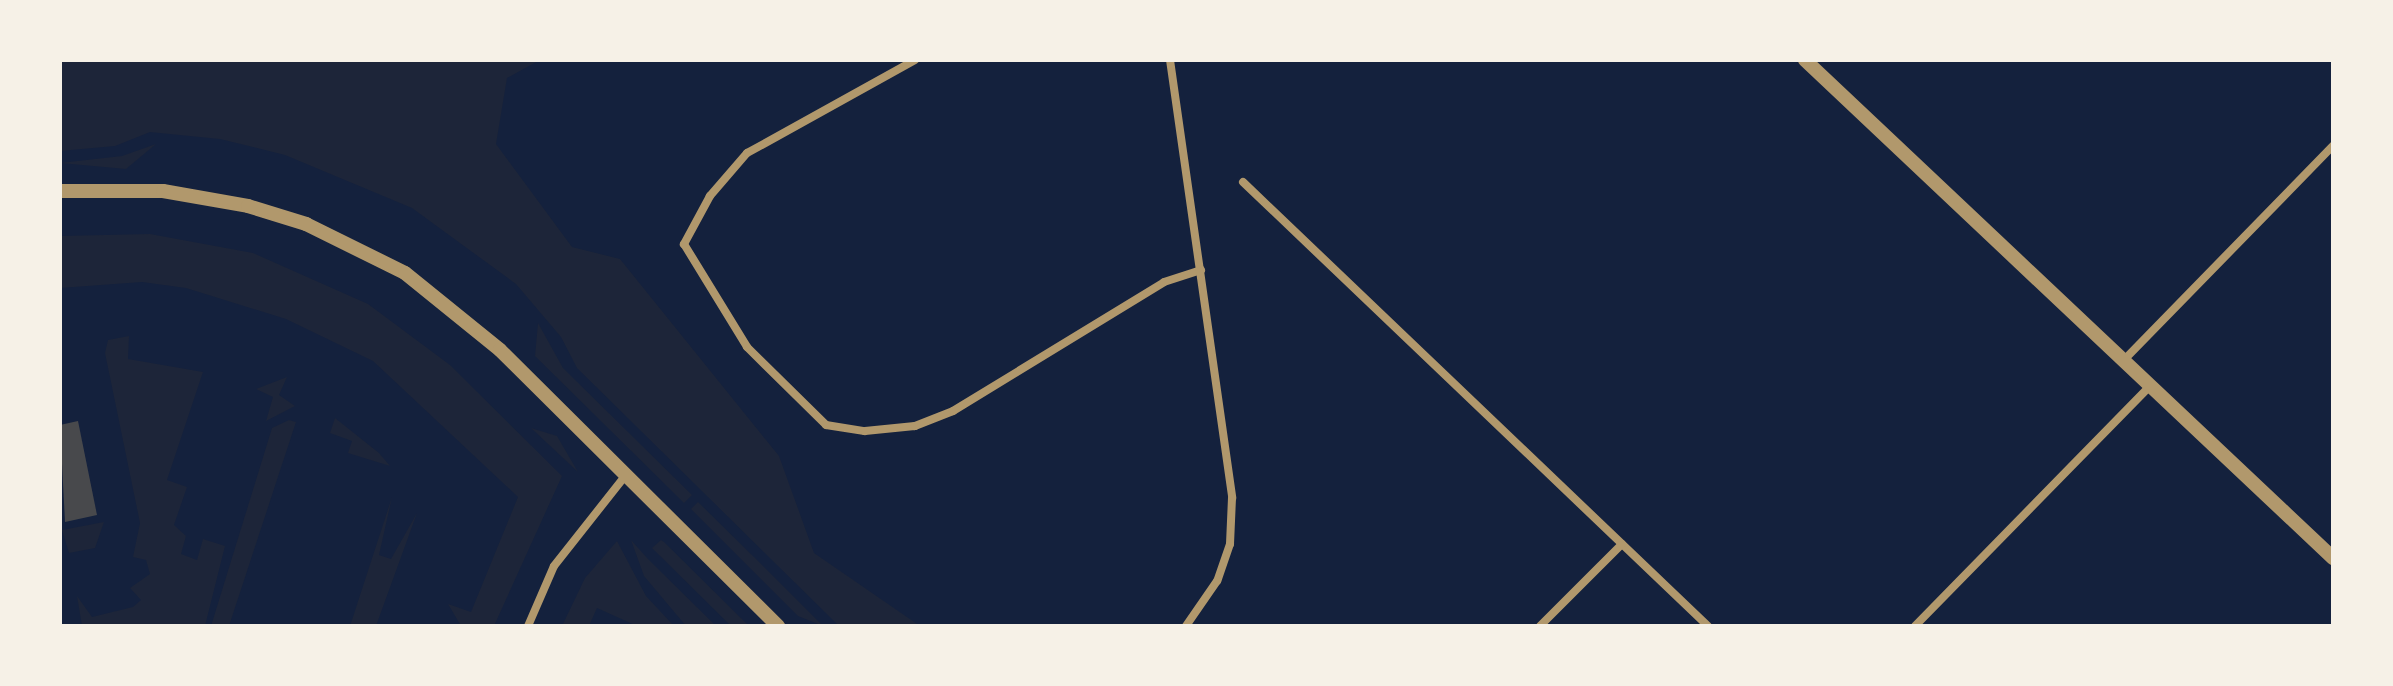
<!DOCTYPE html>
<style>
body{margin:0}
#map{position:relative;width:2393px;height:686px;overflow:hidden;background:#14213d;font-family:Poppins,sans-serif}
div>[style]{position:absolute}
.green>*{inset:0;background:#1d2539}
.building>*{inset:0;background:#48494c}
.minor>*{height:8px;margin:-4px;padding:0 4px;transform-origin:4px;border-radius:4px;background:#b1986c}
.tertiary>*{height:14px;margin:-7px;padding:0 7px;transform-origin:7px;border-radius:7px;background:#b1986c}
span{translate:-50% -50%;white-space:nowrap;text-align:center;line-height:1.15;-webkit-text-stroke:7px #f6f1e7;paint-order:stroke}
.frame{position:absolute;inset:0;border:62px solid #f6f1e7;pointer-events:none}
</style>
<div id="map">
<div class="green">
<i style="clip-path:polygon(60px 60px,540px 60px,507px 78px,496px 144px,572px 247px,620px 259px,779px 456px,814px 553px,920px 626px,839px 626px,577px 368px,561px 337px,516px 284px,412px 208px,285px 155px,220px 139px,150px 132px,115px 146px,60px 151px)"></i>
<i style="clip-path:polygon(156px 144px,126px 169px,60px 163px,122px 156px)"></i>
<i style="clip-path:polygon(150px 234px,253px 253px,368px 304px,450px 365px,562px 476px,494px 626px,461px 626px,448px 604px,471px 612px,518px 497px,373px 361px,286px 319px,186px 288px,142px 282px,60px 288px,60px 236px)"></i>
<i style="clip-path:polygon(538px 323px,563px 368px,692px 495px,684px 503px,535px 356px)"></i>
<i style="clip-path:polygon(129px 336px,128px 359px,203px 372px,167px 480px,187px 487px,174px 525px,186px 536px,181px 554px,197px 560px,203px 539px,225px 546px,205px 626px,82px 626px,77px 596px,92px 617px,133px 607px,141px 600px,130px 588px,150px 574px,146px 560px,133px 557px,140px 523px,105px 353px,108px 340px)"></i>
<i style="clip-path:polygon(287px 377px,279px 395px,295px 406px,266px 421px,273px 397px,256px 389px)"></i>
<i style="clip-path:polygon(335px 418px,379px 453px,390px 466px,348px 453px,352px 441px,330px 433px)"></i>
<i style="clip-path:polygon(289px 420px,296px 422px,229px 626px,211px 626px,272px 428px)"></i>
<i style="clip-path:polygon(531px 428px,557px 436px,578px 472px)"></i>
<i style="clip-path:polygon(392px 497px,379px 555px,391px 559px,417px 513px,376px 626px,350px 626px)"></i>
<i style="clip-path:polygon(698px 502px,756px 559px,823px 626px,798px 616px,691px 509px)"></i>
<i style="clip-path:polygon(104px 522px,95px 548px,69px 553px,62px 530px)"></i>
<i style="clip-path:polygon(631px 540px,648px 559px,716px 626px,686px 626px,644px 576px)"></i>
<i style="clip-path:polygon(661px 540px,664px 542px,749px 626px,731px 626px,652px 548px)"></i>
<i style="clip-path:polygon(617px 541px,646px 596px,674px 626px,637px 626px,597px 608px,589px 626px,562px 626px,585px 578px)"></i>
</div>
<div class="building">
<i style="clip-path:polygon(78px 421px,97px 515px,65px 522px,60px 425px)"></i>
</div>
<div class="minor">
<i style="left:915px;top:60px;width:192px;rotate:151deg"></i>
<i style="left:747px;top:153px;width:57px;rotate:130.7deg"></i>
<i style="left:710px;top:196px;width:55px;rotate:118.4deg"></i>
<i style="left:684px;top:244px;width:121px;rotate:58.5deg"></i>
<i style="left:747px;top:347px;width:111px;rotate:44.6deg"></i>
<i style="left:826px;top:425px;width:39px;rotate:9deg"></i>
<i style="left:865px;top:431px;width:50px;rotate:-5.7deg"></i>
<i style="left:915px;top:426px;width:41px;rotate:-21.5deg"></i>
<i style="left:953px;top:411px;width:247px;rotate:-31.4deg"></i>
<i style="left:1164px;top:282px;width:39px;rotate:-18deg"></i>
<i style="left:1170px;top:60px;width:442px;rotate:81.9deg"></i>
<i style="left:1232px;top:498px;width:46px;rotate:92.5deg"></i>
<i style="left:1230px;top:544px;width:39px;rotate:109deg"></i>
<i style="left:1217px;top:581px;width:55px;rotate:124.6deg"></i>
<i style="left:1243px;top:182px;width:643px;rotate:43.68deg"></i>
<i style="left:2123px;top:361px;width:301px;rotate:-45.7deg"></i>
<i style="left:528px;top:626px;width:65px;rotate:-66.6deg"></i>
<i style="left:554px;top:566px;width:115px;rotate:-51.7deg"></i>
<i style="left:1540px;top:626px;width:116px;rotate:-45deg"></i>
<i style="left:1915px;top:626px;width:334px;rotate:-45.6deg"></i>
</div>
<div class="tertiary">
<i style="left:1805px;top:60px;width:726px;rotate:43.33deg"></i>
<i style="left:60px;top:191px;width:103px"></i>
<i style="left:163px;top:191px;width:86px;rotate:10deg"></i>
<i style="left:248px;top:206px;width:61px;rotate:17.2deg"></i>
<i style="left:306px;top:224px;width:110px;rotate:26.3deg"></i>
<i style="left:405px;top:273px;width:122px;rotate:39deg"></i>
<i style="left:500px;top:350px;width:392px;rotate:44.8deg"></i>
</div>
<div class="frame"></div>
</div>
